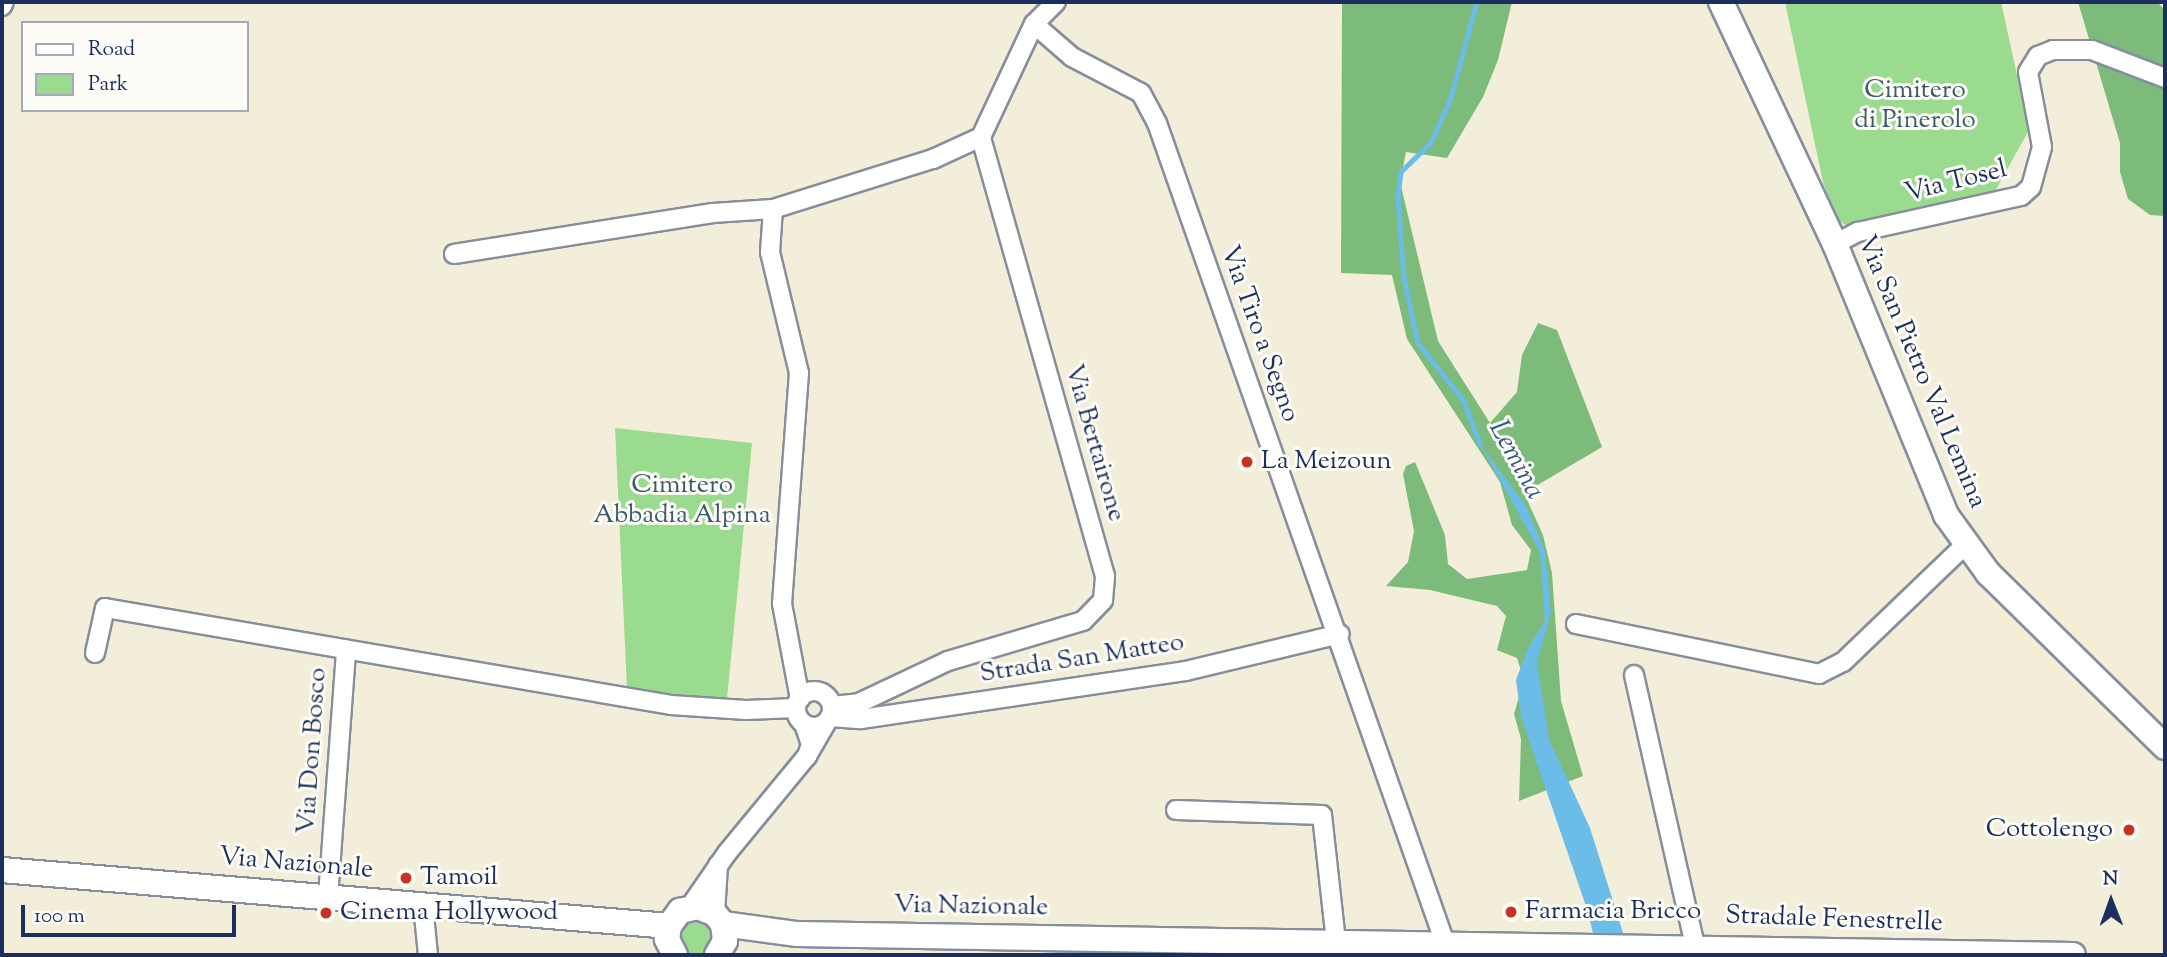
<!DOCTYPE html>
<style>
body{margin:0}
#map{position:relative;width:2167px;height:957px;overflow:hidden;background:#f2eeda;font-family:"Sorts Mill Goudy",serif}
div>[style]{position:absolute}
.green>*{inset:0;background:#9bdb90}
.round{border-radius:50%}
.forest>*{inset:0;background:#7cbb7a}
.water>*{inset:0;background:#6bbce6}
.stream>*{height:4.5px;margin:-2.25px;padding:0 2.25px;transform-origin:2.25px;border-radius:2.25px;background:#6bbce6}
.roads{filter:drop-shadow(2px 0 #868e9c) drop-shadow(-2px 0 #868e9c) drop-shadow(0 2px #868e9c) drop-shadow(0 -2px #868e9c)}
.street>*{height:18px;margin:-9px;padding:0 9px;transform-origin:9px;border-radius:9px;background:#fff}
.street>.ring{margin:-9px;padding:0;box-sizing:content-box;background:none;border:18px solid #fff;border-radius:50%}
.secondary>*{height:24px;margin:-12px;padding:0 12px;transform-origin:12px;border-radius:12px;background:#fff}
.dots>*{width:19px;height:19px;translate:-50% -50%;box-sizing:border-box;border:4px solid #fdfcf7;border-radius:50%}
span{translate:-50% -50%;white-space:nowrap;text-align:center;line-height:1.15;-webkit-text-stroke:6px #fdfcf7;paint-order:stroke}
.park-label{font-size:26px;color:#3b5a6a}
.street-label{font-size:26px;color:#1b2f5e}
.poi-label{font-size:26px;color:#1b2f5e}
.left{translate:0 -50%;text-align:left}
.right{translate:-100% -50%;text-align:right}
.water-label{font-size:28px;color:#335987;font-style:italic}
.frame{position:absolute;inset:0;border:4px solid #1b2f5e;pointer-events:none}
.legend{position:absolute;left:21px;top:21px;width:228px;height:91px;box-sizing:border-box;background:#fdfcf7;border:2px solid #a3aaba;margin:0;padding:9px 12px;list-style:none;font-size:21px;color:#1b2f5e}
.legend li{display:flex;align-items:center;gap:14px;height:35px}
.legend b{width:35px;border:2px solid #a3aaba}
.north{position:absolute;left:2076px;top:866px;width:70px;height:70px;-webkit-text-stroke:5px #fdfcf7;paint-order:stroke;rotate:359deg;font-size:19px;font-weight:700;line-height:28px;text-align:center;color:#1b2f5e}
.north::after{content:'';display:block;margin:auto;width:24px;height:32px;background:#1b2f5e;clip-path:polygon(50% 0,100% 100%,50% 72%,0 100%)}
.scale{position:absolute;left:21px;top:905px;width:215px;height:32px;box-sizing:border-box;border:4px solid #1b2f5e;border-top:0;padding-left:9px;font-size:21px;line-height:24px;white-space:nowrap;color:#1b2f5e;-webkit-text-stroke:5px #fdfcf7;paint-order:stroke}
</style>
<div id="map">
<div class="green">
<i style="clip-path:polygon(1785px 2px,2001px 2px,2029px 130px,1993px 195px,1846px 225px,1837px 220px,1823px 182px)"></i>
<i style="clip-path:polygon(615px 428px,752px 443px,727px 699px,627px 689px)"></i>
<i class="round" style="left:678px;top:918px;width:36px;height:36px"></i>
</div>
<div class="forest">
<i style="clip-path:polygon(1342px 2px,1512px 2px,1498px 60px,1483px 97px,1447px 158px,1406px 152px,1400px 182px,1438px 341px,1490px 423px,1517px 392px,1522px 355px,1538px 323px,1557px 330px,1602px 447px,1524px 493px,1543px 535px,1552px 573px,1561px 701px,1583px 776px,1519px 801px,1521px 739px,1514px 714px,1524px 680px,1517px 658px,1497px 650px,1506px 616px,1497px 606px,1430px 590px,1386px 586px,1408px 562px,1414px 531px,1403px 474px,1406px 466px,1415px 462px,1445px 535px,1448px 564px,1467px 579px,1527px 570px,1531px 550px,1512px 525px,1500px 482px,1407px 339px,1392px 275px,1341px 273px)"></i>
<i style="clip-path:polygon(2078px 2px,2157px 2px,2165px 10px,2165px 216px,2150px 215px,2128px 199px,2120px 172px,2120px 143px)"></i>
</div>
<div class="water">
<i style="clip-path:polygon(1478px 441px,1526px 506px,1545px 551px,1551px 613px,1537px 663px,1549px 739px,1590px 828px,1630px 955px,1598px 955px,1588px 912px,1521px 717px,1516px 680px,1528px 648px,1545px 621px,1540px 552px)"></i>
</div>
<div class="stream">
<i style="left:1477px;top:2px;width:99px;rotate:105.2deg"></i>
<i style="left:1451px;top:98px;width:49px;rotate:114deg"></i>
<i style="left:1431px;top:143px;width:42px;rotate:136deg"></i>
<i style="left:1401px;top:172px;width:26px;rotate:97deg"></i>
<i style="left:1398px;top:198px;width:80px;rotate:85.7deg"></i>
<i style="left:1404px;top:278px;width:66px;rotate:77.8deg"></i>
<i style="left:1418px;top:343px;width:74px;rotate:51.6deg"></i>
<i style="left:1464px;top:401px;width:46px;rotate:69.6deg"></i>
</div>
<div class="roads">
<div class="street">
<i style="left:1056px;top:2px;width:31px;rotate:135deg"></i>
<i style="left:1034px;top:24px;width:50px;rotate:41deg"></i>
<i style="left:1072px;top:57px;width:78px;rotate:27.6deg"></i>
<i style="left:1141px;top:93px;width:34px;rotate:62deg"></i>
<i style="left:1157px;top:123px;width:869px;rotate:70.65deg"></i>
<i style="left:2px;top:6px;width:4px;rotate:-63deg"></i>
<i style="left:1835px;top:244px;width:26px;rotate:-28deg"></i>
<i style="left:1858px;top:232px;width:167px;rotate:-12.5deg"></i>
<i style="left:2021px;top:196px;width:13px;rotate:-42deg"></i>
<i style="left:2031px;top:187px;width:41px;rotate:-74.6deg"></i>
<i style="left:2042px;top:147px;width:76px;rotate:-100.6deg"></i>
<i style="left:2028px;top:72px;width:19px;rotate:-58deg"></i>
<i style="left:2038px;top:56px;width:16px;rotate:-22deg"></i>
<i style="left:2053px;top:50px;width:39px"></i>
<i style="left:2092px;top:50px;width:78px;rotate:21deg"></i>
<i style="left:454px;top:254px;width:262px;rotate:-9deg"></i>
<i style="left:713px;top:213px;width:60px;rotate:-3.8deg"></i>
<i style="left:1576px;top:624px;width:248px;rotate:11.6deg"></i>
<i style="left:1819px;top:674px;width:27px;rotate:-27deg"></i>
<i style="left:1843px;top:662px;width:169px;rotate:-43.8deg"></i>
<i style="left:95px;top:653px;width:46px;rotate:-77.5deg"></i>
<i style="left:105px;top:608px;width:574px;rotate:9.72deg"></i>
<i style="left:671px;top:705px;width:75px;rotate:3.8deg"></i>
<i style="left:746px;top:710px;width:50px;rotate:-2.3deg"></i>
<i style="left:1634px;top:675px;width:278px;rotate:77.3deg"></i>
<i class="ring" style="left:796px;top:691px;width:18px;height:18px"></i>
<i style="left:800px;top:699px;width:97px;rotate:-100.7deg"></i>
<i style="left:782px;top:604px;width:232px;rotate:-85.8deg"></i>
<i style="left:799px;top:373px;width:124px;rotate:-103.5deg"></i>
<i style="left:770px;top:252px;width:43px;rotate:-86deg"></i>
<i style="left:773px;top:209px;width:168px;rotate:-17.4deg"></i>
<i style="left:933px;top:159px;width:53px;rotate:-24.6deg"></i>
<i style="left:832px;top:706px;width:27px;rotate:-6deg"></i>
<i style="left:859px;top:703px;width:98px;rotate:-25.3deg"></i>
<i style="left:948px;top:661px;width:141px;rotate:-16.5deg"></i>
<i style="left:1083px;top:621px;width:29px;rotate:-46deg"></i>
<i style="left:1103px;top:600px;width:24px;rotate:-85deg"></i>
<i style="left:1105px;top:576px;width:456px;rotate:-105.8deg"></i>
<i style="left:981px;top:137px;width:125px;rotate:-64.9deg"></i>
<i style="left:830px;top:717px;width:31px;rotate:4deg"></i>
<i style="left:861px;top:719px;width:329px;rotate:-8.4deg"></i>
<i style="left:1186px;top:671px;width:158px;rotate:-13.5deg"></i>
<i style="left:804px;top:724px;width:21px;rotate:71deg"></i>
<i style="left:811px;top:744px;width:13px;rotate:108deg"></i>
<i style="left:807px;top:756px;width:39px;rotate:-60deg"></i>
<i style="left:1176px;top:810px;width:146px;rotate:2deg"></i>
<i style="left:1322px;top:815px;width:128px;rotate:83.7deg"></i>
<i style="left:328px;top:897px;width:248px;rotate:-85.8deg"></i>
<i style="left:423px;top:905px;width:50px;rotate:84.3deg"></i>
<i style="left:689px;top:908px;width:67px;rotate:-55.4deg"></i>
<i style="left:727px;top:853px;width:126px;rotate:-50.5deg"></i>
<i style="left:715px;top:914px;width:49px;rotate:-86.5deg"></i>
</div>
<div class="secondary">
<i style="left:1721px;top:2px;width:268px;rotate:64.8deg"></i>
<i style="left:1835px;top:244px;width:293px;rotate:67.7deg"></i>
<i style="left:1946px;top:515px;width:72px;rotate:54.1deg"></i>
<i style="left:1988px;top:573px;width:248px;rotate:44.5deg"></i>
<i style="left:2px;top:870px;width:669px;rotate:4.8deg"></i>
<i style="left:723px;top:924px;width:75px;rotate:7.7deg"></i>
<i style="left:797px;top:934px;width:1276px;rotate:0.94deg"></i>
<i style="left:675px;top:955px;width:18px;rotate:-117deg"></i>
<i style="left:667px;top:939px;width:13px;rotate:-81deg"></i>
<i style="left:669px;top:926px;width:19px;rotate:-54deg"></i>
<i style="left:680px;top:911px;width:18px;rotate:-13deg"></i>
<i style="left:698px;top:907px;width:18px;rotate:22deg"></i>
<i style="left:715px;top:914px;width:13px;rotate:51deg"></i>
<i style="left:723px;top:924px;width:17px;rotate:83deg"></i>
<i style="left:725px;top:941px;width:16px;rotate:120deg"></i>
</div>
</div>
<div class="dots">
<i style="left:1247px;top:462px;background:#c8321e"></i>
<i style="left:2129px;top:830px;background:#c8321e"></i>
<i style="left:406px;top:878px;background:#c8321e"></i>
<i style="left:1511px;top:912px;background:#c8321e"></i>
<i style="left:326px;top:913px;background:#c8321e"></i>
</div>
<div class="park-label">
<span style="left:1915px;top:106px">Cimitero<br>di Pinerolo</span>
<span style="left:682px;top:501px">Cimitero<br>Abbadia Alpina</span>
</div>
<div class="street-label">
<span style="left:1956px;top:182px;rotate:-14deg">Via Tosel</span>
<span style="left:1259px;top:334px;rotate:70deg">Via Tiro a Segno</span>
<span style="left:1921px;top:372px;rotate:67deg">Via San Pietro Val Lemina</span>
<span style="left:1094px;top:443px;rotate:74deg">Via Bertairone</span>
<span style="left:1082px;top:659px;rotate:-9deg">Strada San Matteo</span>
<span style="left:313px;top:751px;rotate:-86deg">Via Don Bosco</span>
<span style="left:296px;top:864px;rotate:5deg">Via Nazionale</span>
<span style="left:971px;top:907px;rotate:1deg">Via Nazionale</span>
<span style="left:1834px;top:920px;rotate:2deg">Stradale Fenestrelle</span>
</div>
<div class="poi-label">
<span class="left" style="left:1261px;top:462px">La Meizoun</span>
<span class="right" style="left:2113px;top:830px">Cottolengo</span>
<span class="left" style="left:420px;top:878px">Tamoil</span>
<span class="left" style="left:1525px;top:912px">Farmacia Bricco</span>
<span class="left" style="left:340px;top:913px">Cinema Hollywood</span>
</div>
<div class="water-label">
<span style="left:1516px;top:460px;rotate:61deg">Lemina</span>
</div>
<div class="frame"></div>
<ul class="legend">
<li><b style="height:9px;background:#fff"></b>Road</li>
<li><b style="height:19px;background:#9bdb90"></b>Park</li>
</ul>
<div class="north">N</div>
<div class="scale">100 m</div>
</div>
